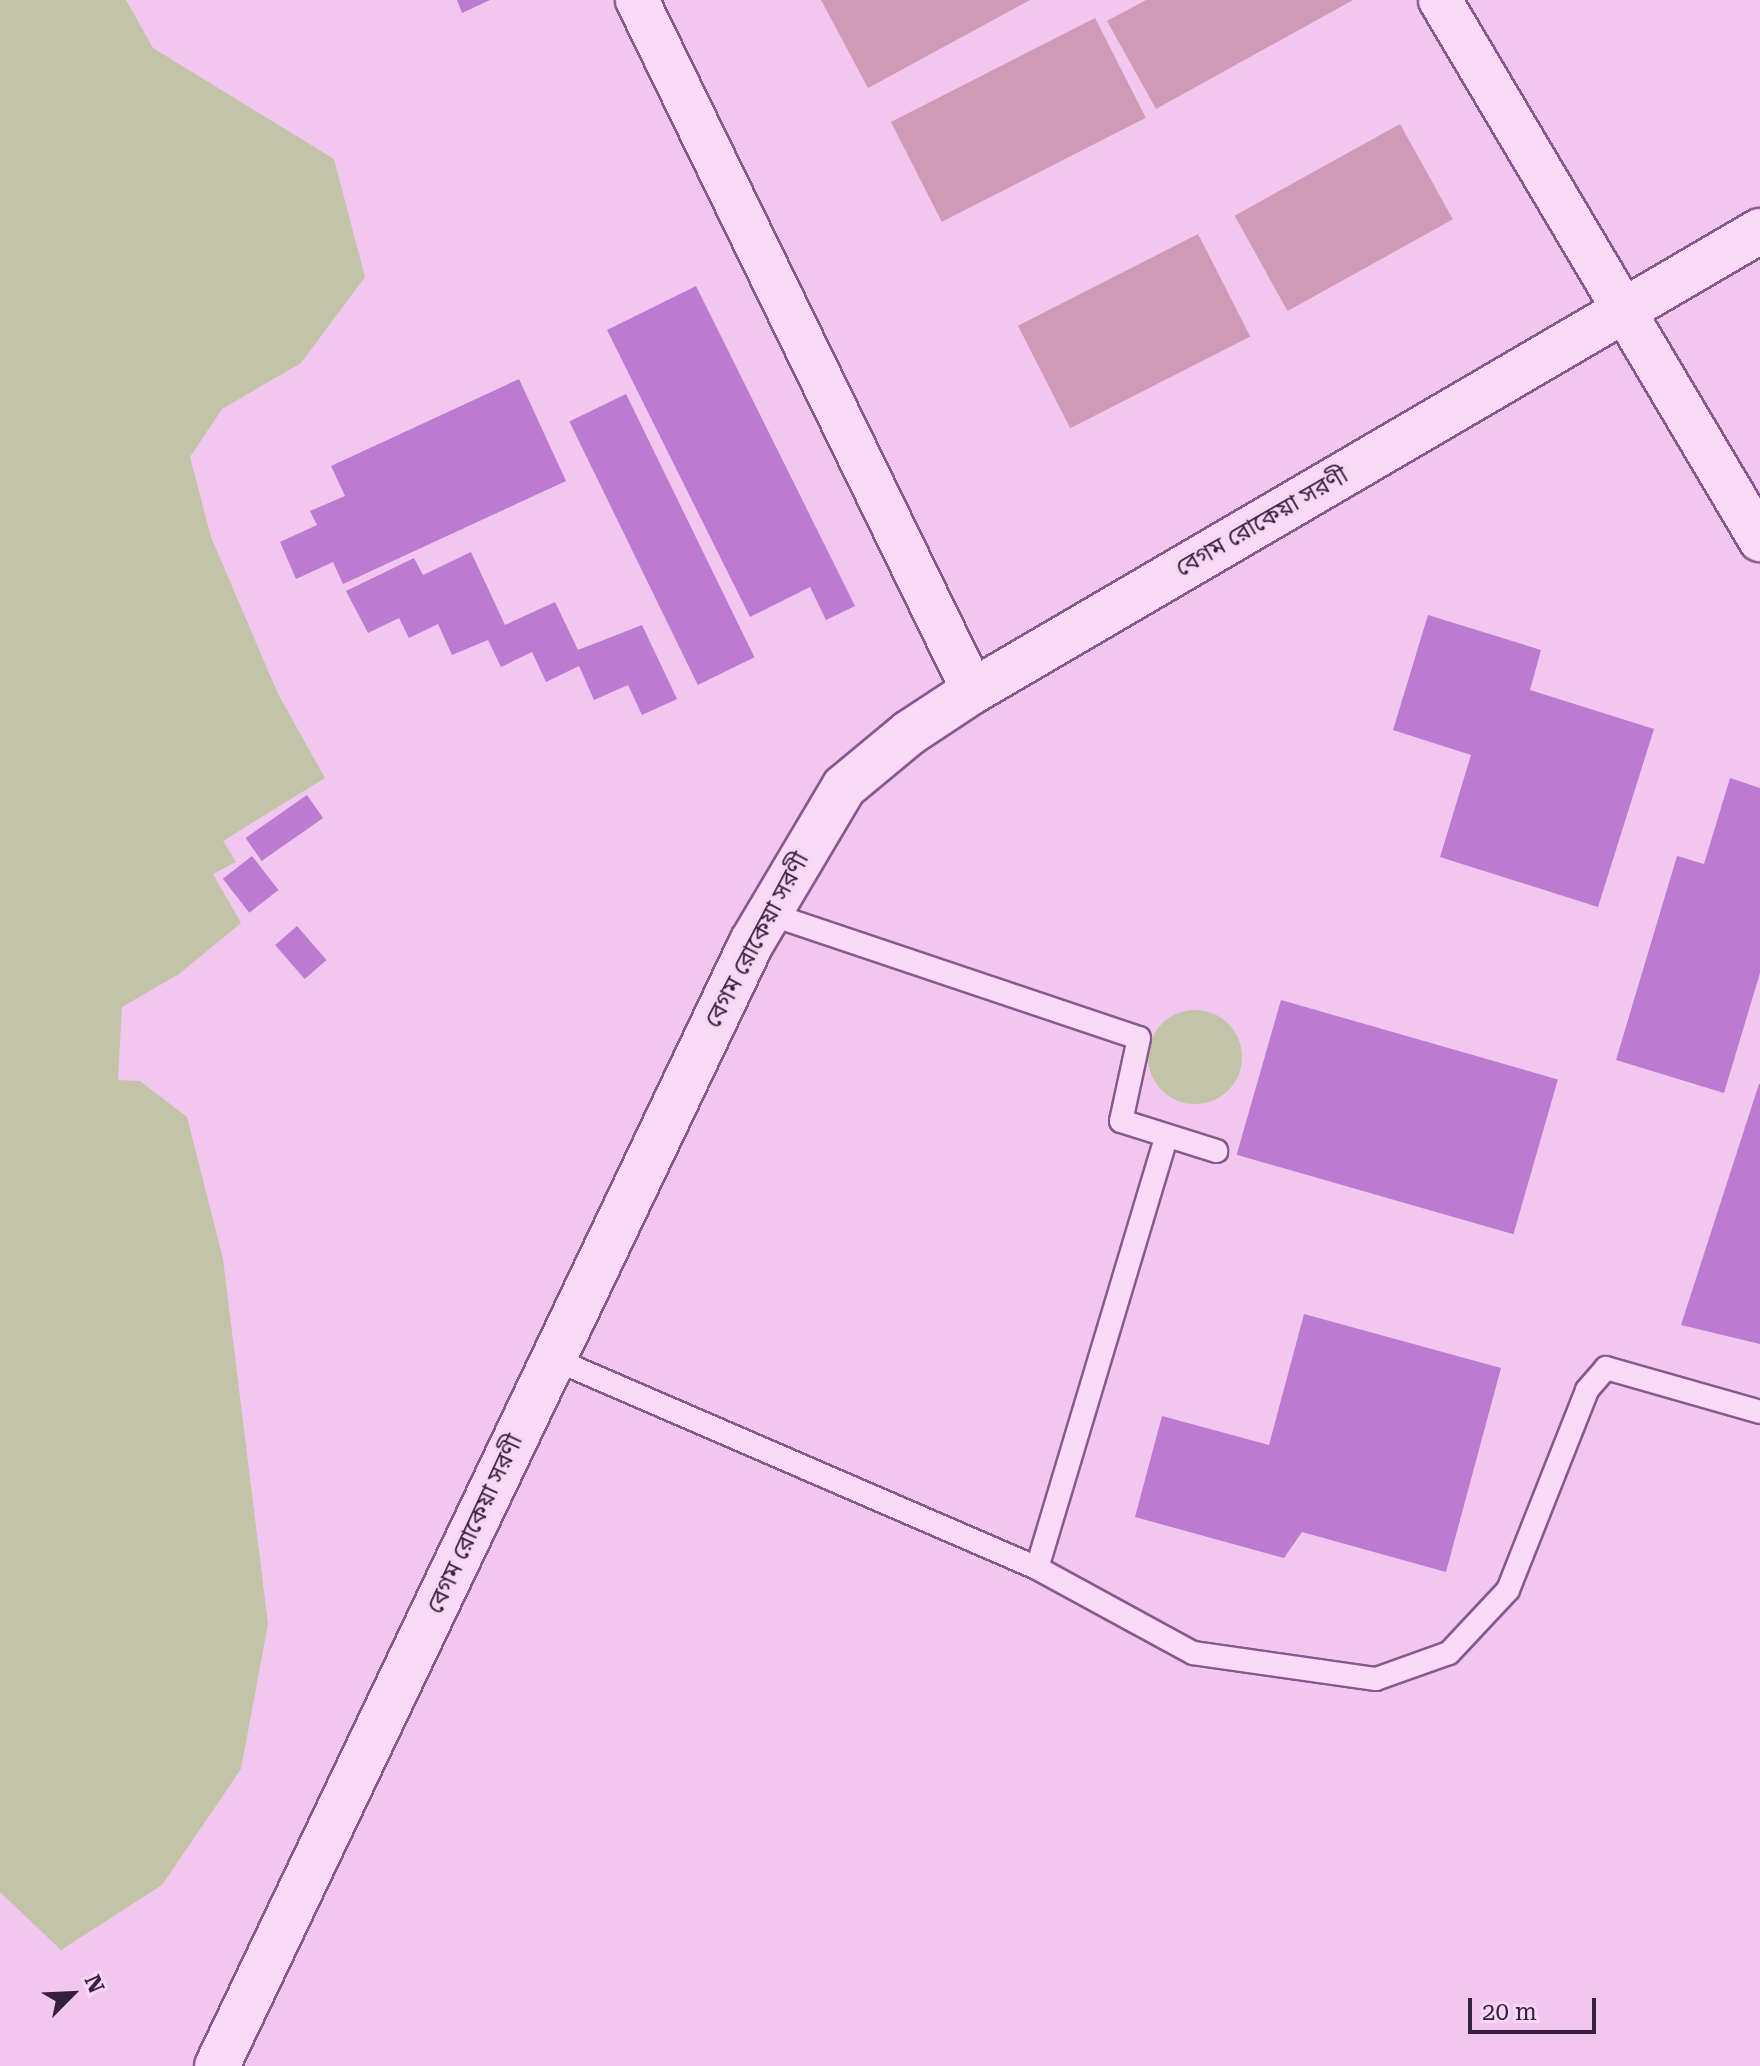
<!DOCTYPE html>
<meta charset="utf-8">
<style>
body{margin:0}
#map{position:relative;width:1760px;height:2066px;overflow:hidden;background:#f1c6ef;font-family:"Roboto Serif","Noto Sans Bengali",serif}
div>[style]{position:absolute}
.green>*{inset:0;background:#d099b6;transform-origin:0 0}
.water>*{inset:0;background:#c3c4a7}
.round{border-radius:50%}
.building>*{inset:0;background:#bc7ad1;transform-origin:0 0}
.roads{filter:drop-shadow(2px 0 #875a8d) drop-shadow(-2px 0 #875a8d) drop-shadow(0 2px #875a8d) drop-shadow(0 -2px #875a8d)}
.lane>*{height:22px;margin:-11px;padding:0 11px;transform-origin:11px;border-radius:11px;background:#fbdaf9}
.street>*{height:42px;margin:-21px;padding:0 21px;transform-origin:21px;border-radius:21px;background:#fbdaf9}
.secondary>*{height:44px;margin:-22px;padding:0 22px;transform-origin:22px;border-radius:22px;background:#fbdaf9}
span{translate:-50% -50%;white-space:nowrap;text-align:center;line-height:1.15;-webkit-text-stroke:7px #f8d6f6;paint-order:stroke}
.street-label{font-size:24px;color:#381f3d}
.north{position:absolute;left:32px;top:1954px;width:80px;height:80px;-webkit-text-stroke:6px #f8d6f6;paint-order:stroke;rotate:66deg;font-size:22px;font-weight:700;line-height:32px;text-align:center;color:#381f3d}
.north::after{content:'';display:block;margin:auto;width:28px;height:36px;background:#381f3d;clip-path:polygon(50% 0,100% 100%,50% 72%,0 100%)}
.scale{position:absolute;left:1468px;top:1998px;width:128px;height:36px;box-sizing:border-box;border:4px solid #381f3d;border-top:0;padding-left:10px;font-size:24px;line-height:28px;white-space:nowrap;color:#381f3d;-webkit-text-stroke:6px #f8d6f6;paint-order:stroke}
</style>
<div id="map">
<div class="green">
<i style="clip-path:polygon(821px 0,1030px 0,868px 88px)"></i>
<i style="clip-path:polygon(1146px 0,1353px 0,1156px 109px,1107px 21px)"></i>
<i style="left:1095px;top:18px;width:112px;height:229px;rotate:63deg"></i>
<i style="left:1400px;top:124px;width:109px;height:189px;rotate:61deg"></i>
<i style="left:1198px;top:234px;width:115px;height:202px;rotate:63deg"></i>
</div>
<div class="water">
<i style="clip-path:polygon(0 0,126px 0,153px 48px,334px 159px,365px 277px,301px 363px,222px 409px,190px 457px,211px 537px,278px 694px,325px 778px,223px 841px,236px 862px,213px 874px,241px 923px,179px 974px,122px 1007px,118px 1080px,140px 1081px,187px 1117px,223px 1259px,268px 1624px,241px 1769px,162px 1885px,61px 1950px,0 1892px)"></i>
<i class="round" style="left:1148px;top:1010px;width:94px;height:94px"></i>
</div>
<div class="building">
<i style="clip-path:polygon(457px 0,490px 0,462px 13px)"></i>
<i style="clip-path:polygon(696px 286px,855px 606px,826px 620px,810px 587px,750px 617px,607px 330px)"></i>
<i style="clip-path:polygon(519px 379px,566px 481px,343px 584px,333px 562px,296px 579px,280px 542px,317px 525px,310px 511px,345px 496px,331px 466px)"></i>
<i style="left:626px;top:394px;width:293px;height:63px;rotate:64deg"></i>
<i style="clip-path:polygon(471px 552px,505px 625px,555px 602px,578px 650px,642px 625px,677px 699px,642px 715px,628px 685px,594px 700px,579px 666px,546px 682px,532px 652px,501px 667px,488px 640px,452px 655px,438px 624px,409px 638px,399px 618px,368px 633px,346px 591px,414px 558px,423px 575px)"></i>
<i style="clip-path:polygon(1428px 615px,1541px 650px,1530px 690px,1654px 729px,1598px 907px,1440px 857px,1471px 755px,1393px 730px)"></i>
<i style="clip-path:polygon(1730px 778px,1760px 788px,1760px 973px,1724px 1093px,1616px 1060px,1677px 856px,1704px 864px)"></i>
<i style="left:307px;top:795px;width:28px;height:75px;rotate:55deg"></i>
<i style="left:252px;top:856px;width:43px;height:37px;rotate:52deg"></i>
<i style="left:297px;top:926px;width:45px;height:29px;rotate:49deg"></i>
<i style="left:1281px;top:1000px;width:288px;height:161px;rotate:16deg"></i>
<i style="clip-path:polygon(1759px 1084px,1760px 1084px,1760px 1344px,1681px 1325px)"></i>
<i style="clip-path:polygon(1304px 1314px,1501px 1368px,1446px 1572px,1302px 1532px,1284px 1558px,1135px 1517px,1162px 1416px,1269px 1445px)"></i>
</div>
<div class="roads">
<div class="lane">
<i style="left:767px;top:913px;width:392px;rotate:18.6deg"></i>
<i style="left:1139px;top:1038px;width:85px;rotate:102.2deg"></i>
<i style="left:1121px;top:1121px;width:100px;rotate:17.5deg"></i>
<i style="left:554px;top:1359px;width:526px;rotate:23.4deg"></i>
<i style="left:1037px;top:1568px;width:451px;rotate:-73.3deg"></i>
<i style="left:1037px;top:1568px;width:178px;rotate:28.6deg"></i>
<i style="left:1193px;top:1653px;width:185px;rotate:8.1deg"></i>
<i style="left:1376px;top:1679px;width:77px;rotate:-19.6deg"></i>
<i style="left:1449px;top:1653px;width:86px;rotate:-46.9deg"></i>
<i style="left:1508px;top:1590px;width:215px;rotate:-68.4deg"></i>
<i style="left:1587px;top:1390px;width:29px;rotate:-49deg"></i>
<i style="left:1606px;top:1368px;width:160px;rotate:15.9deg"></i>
</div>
<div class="street">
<i style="left:637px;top:0;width:768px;rotate:64.07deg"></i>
<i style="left:1440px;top:0;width:628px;rotate:59.35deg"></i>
</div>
<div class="secondary">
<i style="left:217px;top:2066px;width:1245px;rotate:-64.55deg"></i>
<i style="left:752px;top:942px;width:180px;rotate:-59.3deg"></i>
<i style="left:844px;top:787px;width:85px;rotate:-39.7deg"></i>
<i style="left:909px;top:733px;width:77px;rotate:-33.3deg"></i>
<i style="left:973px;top:691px;width:912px;rotate:-30.31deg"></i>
</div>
</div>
<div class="street-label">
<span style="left:1262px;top:522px;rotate:-30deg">বেগম রোকেয়া সরণী</span>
<span style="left:757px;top:940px;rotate:-62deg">বেগম রোকেয়া সরণী</span>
<span style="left:475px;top:1524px;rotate:-65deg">বেগম রোকেয়া সরণী</span>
</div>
<div class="north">N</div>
<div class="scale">20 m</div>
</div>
